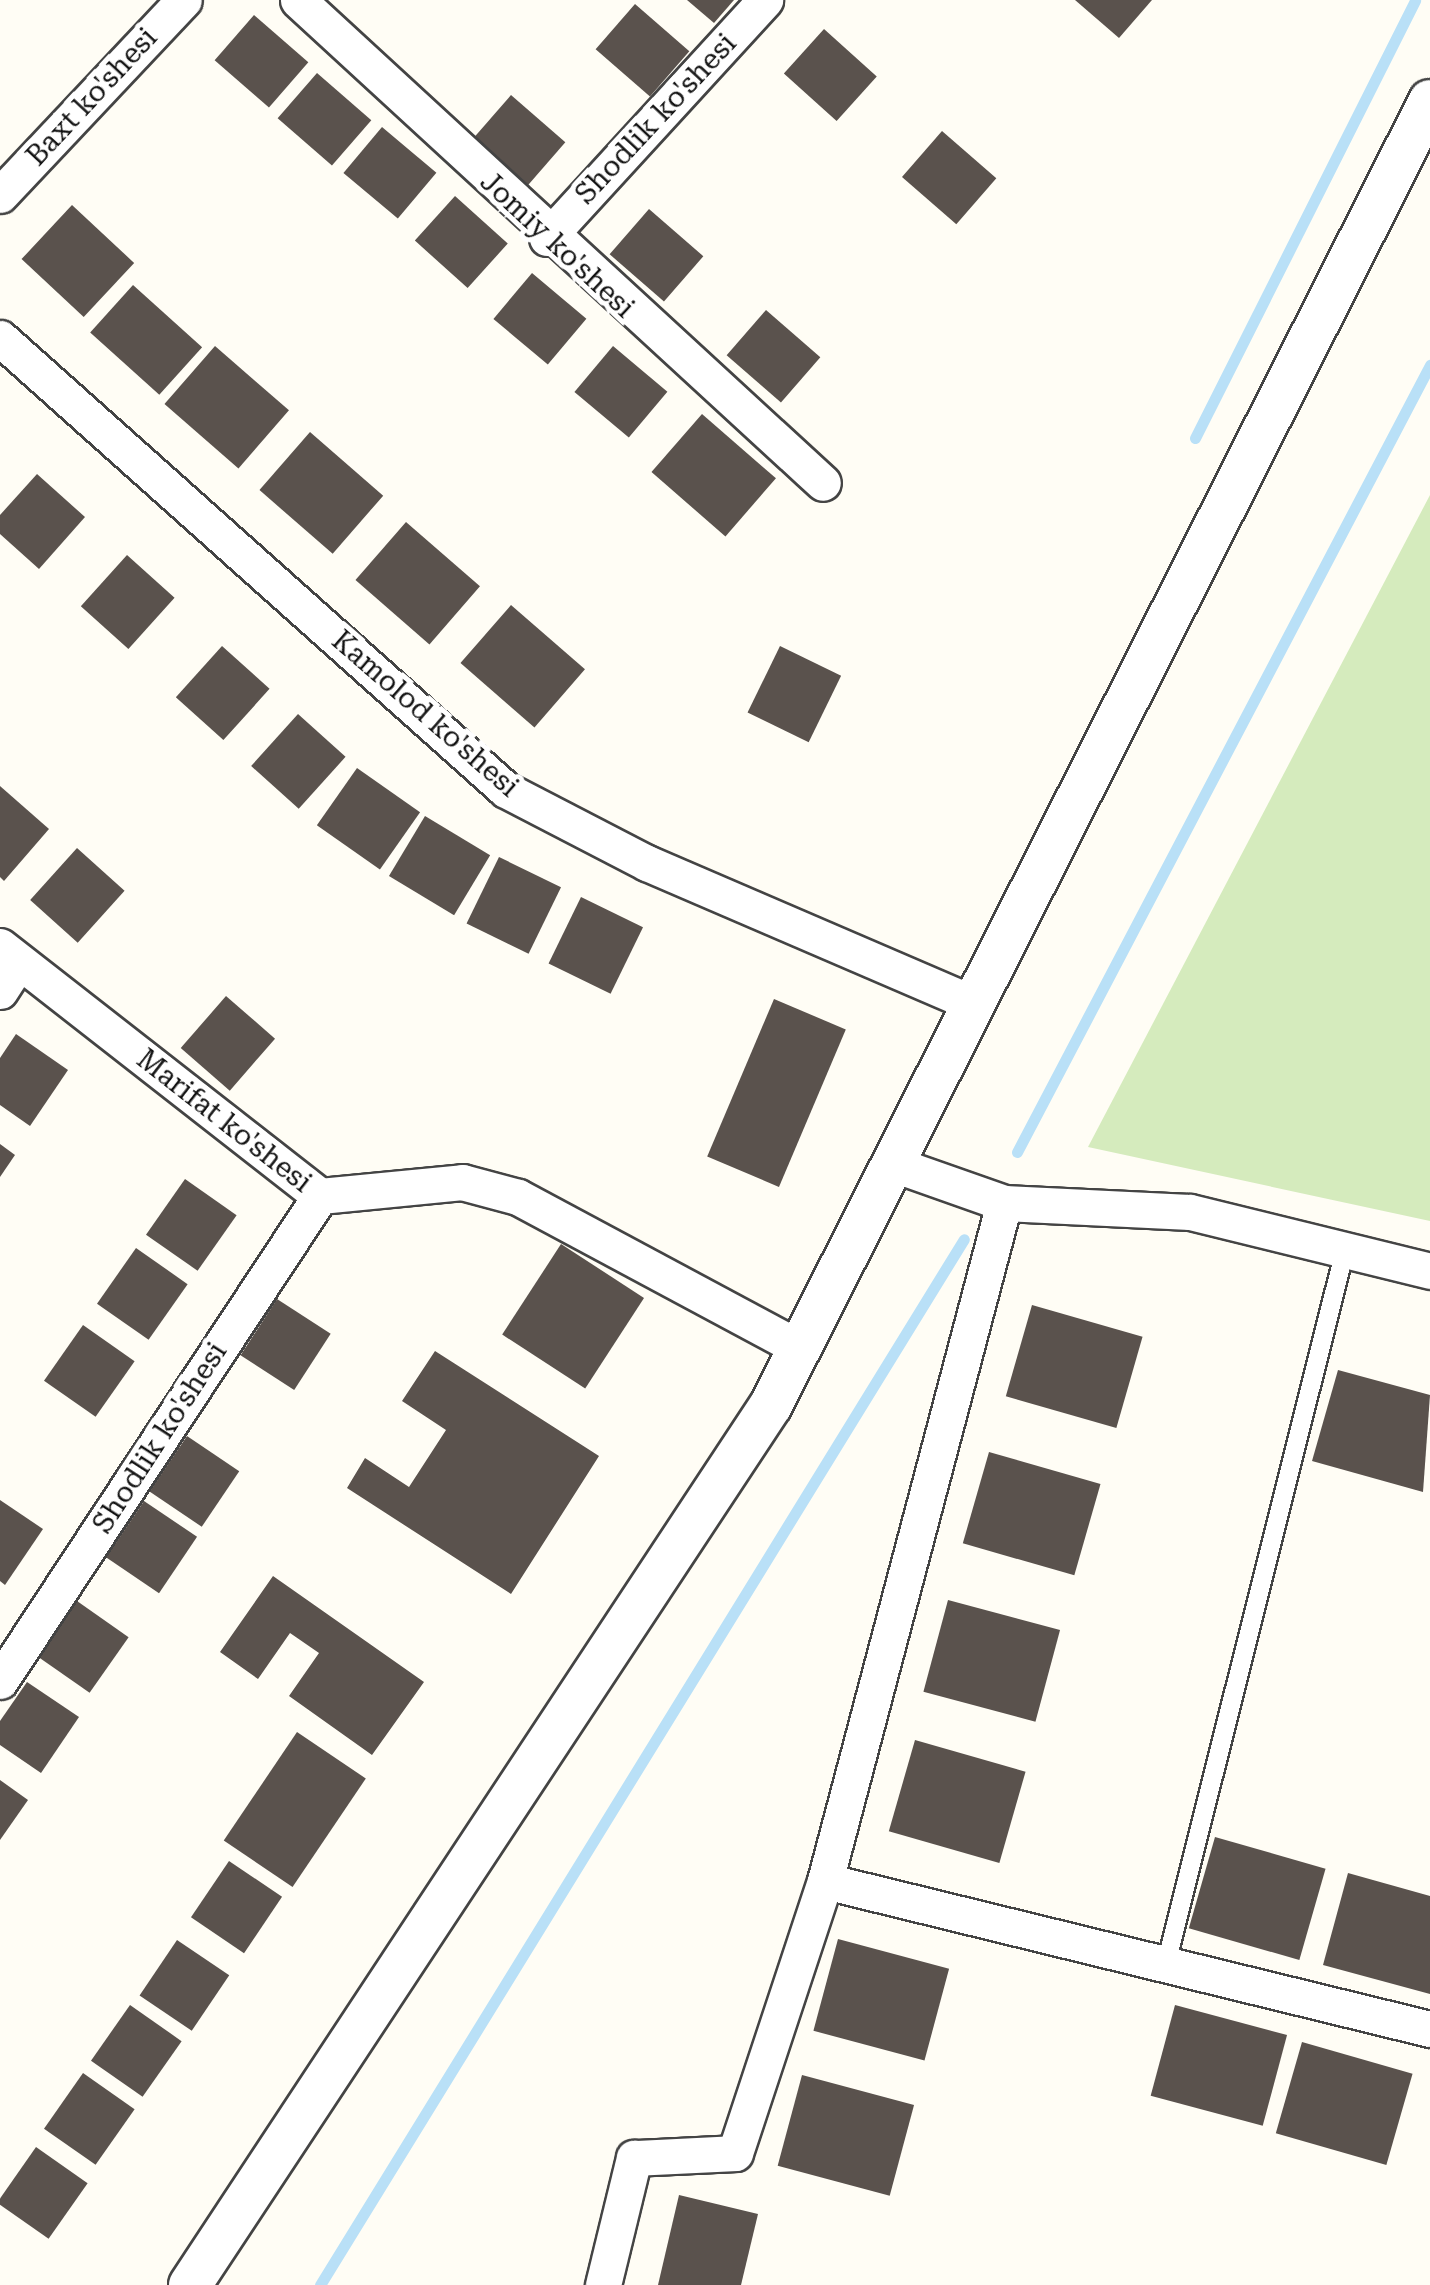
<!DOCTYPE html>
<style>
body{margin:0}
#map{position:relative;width:1430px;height:2285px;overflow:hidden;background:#fffdf5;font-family:"Roboto Serif",serif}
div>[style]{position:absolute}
.green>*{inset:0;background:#d5ebbd}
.stream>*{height:11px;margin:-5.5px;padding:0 5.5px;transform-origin:5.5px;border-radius:5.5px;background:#b9e0f7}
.building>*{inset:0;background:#5a524d;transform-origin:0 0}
.roads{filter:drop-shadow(2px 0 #444) drop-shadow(-2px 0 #444) drop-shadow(0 2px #444) drop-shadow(0 -2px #444)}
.service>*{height:18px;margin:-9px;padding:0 9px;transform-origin:9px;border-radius:9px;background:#fff}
.minor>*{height:35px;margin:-17.5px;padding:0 17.5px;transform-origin:17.5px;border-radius:17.5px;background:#fff}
.tertiary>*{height:42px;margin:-21px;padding:0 21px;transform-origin:21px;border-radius:21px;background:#fff}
span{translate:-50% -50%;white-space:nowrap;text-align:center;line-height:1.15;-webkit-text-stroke:10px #fff;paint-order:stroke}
.street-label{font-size:28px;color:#111}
</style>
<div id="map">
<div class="green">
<i style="clip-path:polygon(1430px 495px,1430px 1221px,1088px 1147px)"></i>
</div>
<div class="stream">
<i style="left:1195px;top:438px;width:490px;rotate:-63.3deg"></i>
<i style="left:1017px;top:1152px;width:889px;rotate:-62.31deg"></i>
<i style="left:320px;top:2285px;width:1228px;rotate:-58.38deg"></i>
</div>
<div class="building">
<i style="clip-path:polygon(687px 0,734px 0,714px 23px)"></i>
<i style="clip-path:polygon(1075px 0,1152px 0,1119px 38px)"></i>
<i style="left:635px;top:4px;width:72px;height:60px;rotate:41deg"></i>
<i style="left:254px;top:15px;width:72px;height:60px;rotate:41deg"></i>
<i style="left:824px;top:29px;width:71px;height:60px;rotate:42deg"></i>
<i style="left:317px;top:73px;width:72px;height:60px;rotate:41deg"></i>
<i style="left:511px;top:95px;width:72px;height:60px;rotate:41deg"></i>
<i style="left:382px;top:127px;width:71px;height:60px;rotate:40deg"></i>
<i style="left:942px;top:131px;width:72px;height:61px;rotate:41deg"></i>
<i style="left:455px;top:196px;width:71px;height:60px;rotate:42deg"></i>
<i style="left:72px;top:205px;width:85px;height:74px;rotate:43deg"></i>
<i style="left:649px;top:209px;width:72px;height:60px;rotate:41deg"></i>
<i style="left:532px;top:273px;width:71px;height:60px;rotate:40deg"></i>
<i style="left:133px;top:285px;width:93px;height:64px;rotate:42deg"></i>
<i style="left:766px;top:310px;width:72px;height:60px;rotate:41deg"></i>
<i style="left:215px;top:346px;width:98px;height:77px;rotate:41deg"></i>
<i style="left:613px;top:346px;width:71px;height:60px;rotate:40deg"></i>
<i style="left:702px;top:414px;width:98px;height:77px;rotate:41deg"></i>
<i style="left:310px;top:432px;width:97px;height:77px;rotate:41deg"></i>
<i style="clip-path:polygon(37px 474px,85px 517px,39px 569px,0 534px,0 515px)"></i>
<i style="left:406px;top:522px;width:98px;height:77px;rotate:41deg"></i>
<i style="left:127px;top:555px;width:64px;height:69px;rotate:42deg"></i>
<i style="left:511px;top:605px;width:98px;height:77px;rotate:41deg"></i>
<i style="left:222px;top:646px;width:64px;height:69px;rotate:42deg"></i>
<i style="left:780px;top:646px;width:68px;height:74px;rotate:26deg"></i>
<i style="left:298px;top:714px;width:64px;height:70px;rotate:42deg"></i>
<i style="left:357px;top:768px;width:77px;height:70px;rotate:35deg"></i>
<i style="clip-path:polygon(0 786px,49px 829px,4px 881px,0 877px)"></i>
<i style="left:425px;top:816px;width:76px;height:70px;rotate:31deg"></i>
<i style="left:77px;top:848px;width:64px;height:70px;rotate:42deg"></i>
<i style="left:499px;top:857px;width:69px;height:74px;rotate:26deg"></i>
<i style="left:581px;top:897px;width:69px;height:74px;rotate:26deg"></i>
<i style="left:226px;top:996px;width:65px;height:69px;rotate:41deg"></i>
<i style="left:774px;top:999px;width:78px;height:171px;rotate:23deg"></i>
<i style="clip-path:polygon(16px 1034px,68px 1070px,30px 1126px,0 1105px,0 1058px)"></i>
<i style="clip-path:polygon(0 1144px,15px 1155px,0 1177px)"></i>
<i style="left:185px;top:1179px;width:63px;height:68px;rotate:35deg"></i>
<i style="left:561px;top:1244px;width:99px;height:108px;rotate:33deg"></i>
<i style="left:136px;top:1248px;width:63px;height:68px;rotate:35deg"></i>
<i style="left:277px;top:1299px;width:64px;height:67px;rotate:33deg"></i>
<i style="left:1032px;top:1305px;width:115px;height:95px;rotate:16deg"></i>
<i style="left:83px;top:1325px;width:63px;height:68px;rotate:35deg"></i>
<i style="clip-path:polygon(435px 1351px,599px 1456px,511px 1594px,347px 1488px,365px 1458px,409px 1487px,446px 1430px,402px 1401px)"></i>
<i style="clip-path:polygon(1338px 1370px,1430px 1395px,1423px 1492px,1312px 1461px)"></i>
<i style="left:187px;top:1436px;width:63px;height:67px;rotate:34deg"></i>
<i style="left:989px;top:1452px;width:116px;height:95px;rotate:16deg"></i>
<i style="clip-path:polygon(0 1500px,43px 1529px,5px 1585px,0 1581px)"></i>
<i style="left:144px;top:1501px;width:64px;height:68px;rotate:34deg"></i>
<i style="clip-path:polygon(273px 1576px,424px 1682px,372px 1755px,289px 1696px,319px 1653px,290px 1633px,258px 1679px,220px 1652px)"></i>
<i style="left:948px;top:1600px;width:116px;height:95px;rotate:15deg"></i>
<i style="left:77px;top:1601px;width:63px;height:68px;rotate:35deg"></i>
<i style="clip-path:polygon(27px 1682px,79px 1717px,41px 1773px,0 1745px,0 1721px)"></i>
<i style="left:297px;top:1732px;width:83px;height:131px;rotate:34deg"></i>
<i style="left:915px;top:1740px;width:115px;height:95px;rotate:16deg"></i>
<i style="clip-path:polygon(0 1780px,28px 1800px,0 1840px)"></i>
<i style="left:1215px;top:1837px;width:115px;height:95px;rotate:16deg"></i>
<i style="left:229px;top:1861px;width:64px;height:68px;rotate:34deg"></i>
<i style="clip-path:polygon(1348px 1873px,1430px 1896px,1430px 1994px,1323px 1965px)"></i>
<i style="left:838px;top:1939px;width:115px;height:95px;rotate:15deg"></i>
<i style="left:177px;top:1940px;width:63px;height:67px;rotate:34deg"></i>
<i style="left:130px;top:2005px;width:63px;height:68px;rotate:35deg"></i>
<i style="left:1175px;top:2005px;width:116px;height:94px;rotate:15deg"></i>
<i style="left:1302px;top:2042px;width:115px;height:95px;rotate:16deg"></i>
<i style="left:83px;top:2073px;width:63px;height:68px;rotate:35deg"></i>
<i style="left:802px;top:2075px;width:116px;height:94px;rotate:15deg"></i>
<i style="left:36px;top:2147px;width:63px;height:68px;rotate:35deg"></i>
<i style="clip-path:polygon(679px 2195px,758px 2214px,741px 2285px,658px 2285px)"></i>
</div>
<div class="roads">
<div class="service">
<i style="left:1166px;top:1964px;width:736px;rotate:-75.93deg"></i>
</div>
<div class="minor">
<i style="left:298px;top:0;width:713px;rotate:42.61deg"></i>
<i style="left:0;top:195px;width:268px;rotate:-46.7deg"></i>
<i style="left:547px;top:238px;width:323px;rotate:-47.5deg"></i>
<i style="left:0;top:338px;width:678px;rotate:41.77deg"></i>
<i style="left:506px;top:790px;width:159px;rotate:27.4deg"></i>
<i style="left:647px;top:863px;width:357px;rotate:23.3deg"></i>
<i style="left:0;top:946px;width:406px;rotate:38deg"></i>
<i style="left:320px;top:1196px;width:143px;rotate:-5.6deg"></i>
<i style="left:462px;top:1182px;width:58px;rotate:15deg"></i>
<i style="left:518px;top:1197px;width:321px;rotate:28.2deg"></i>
<i style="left:0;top:991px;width:33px;rotate:-57deg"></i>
<i style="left:899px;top:1166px;width:111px;rotate:19.4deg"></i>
<i style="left:1004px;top:1203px;width:186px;rotate:2.8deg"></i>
<i style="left:1190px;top:1212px;width:247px;rotate:13.8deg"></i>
<i style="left:0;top:1681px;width:581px;rotate:-56.58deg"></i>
<i style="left:825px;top:1881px;width:623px;rotate:13.75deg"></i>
<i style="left:603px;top:2285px;width:131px;rotate:-76.3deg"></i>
<i style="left:634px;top:2158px;width:101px;rotate:-2.8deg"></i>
<i style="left:735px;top:2153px;width:287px;rotate:-71.7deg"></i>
<i style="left:825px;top:1881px;width:701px;rotate:-75.21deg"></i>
</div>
<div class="tertiary">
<i style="left:190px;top:2285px;width:1054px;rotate:-56.57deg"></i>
<i style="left:771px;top:1405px;width:1461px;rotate:-63.19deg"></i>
</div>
</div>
<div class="street-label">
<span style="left:92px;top:97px;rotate:-47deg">Baxt ko'shesi</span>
<span style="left:656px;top:119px;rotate:-47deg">Shodlik ko'shesi</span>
<span style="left:557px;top:245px;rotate:43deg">Jomiy ko'shesi</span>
<span style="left:425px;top:714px;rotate:41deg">Kamolod ko'shesi</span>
<span style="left:224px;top:1121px;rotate:38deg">Marifat ko'shesi</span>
<span style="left:160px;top:1438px;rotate:-57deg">Shodlik ko'shesi</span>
</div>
</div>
